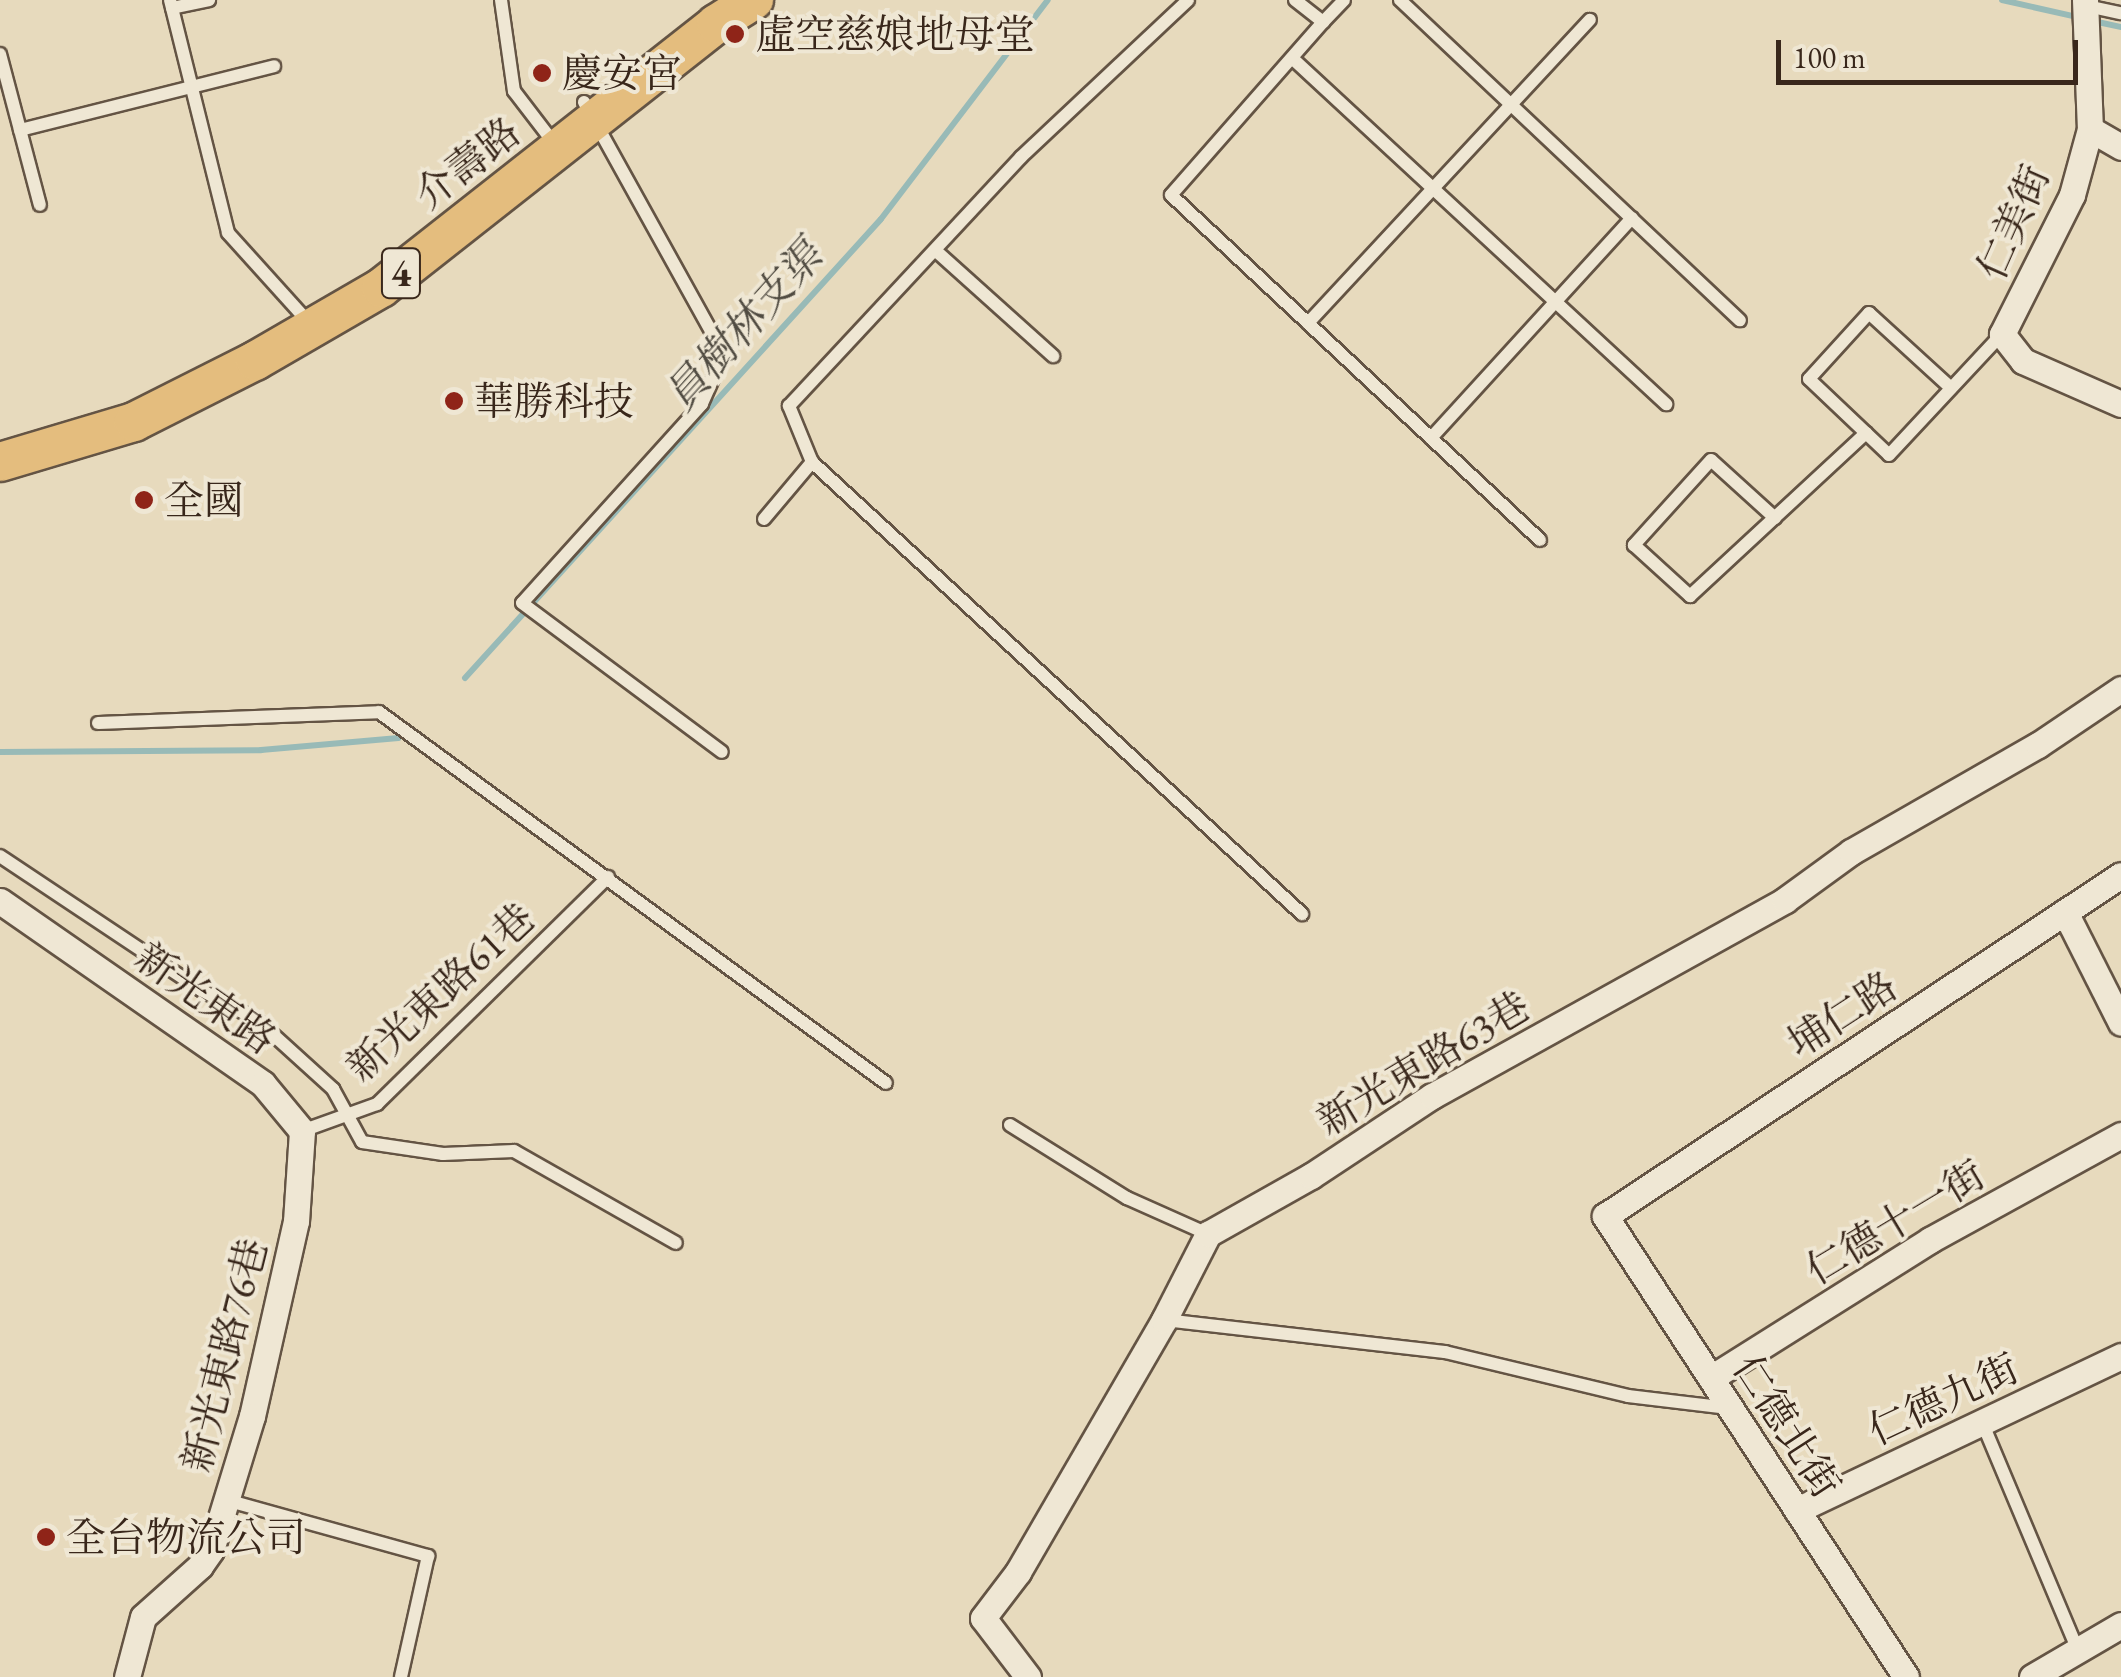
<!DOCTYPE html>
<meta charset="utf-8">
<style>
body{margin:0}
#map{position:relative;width:2121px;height:1677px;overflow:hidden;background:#e7dabd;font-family:"EB Garamond","Noto Serif TC",serif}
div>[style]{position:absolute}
.stream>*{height:6px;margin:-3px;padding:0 3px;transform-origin:3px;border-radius:3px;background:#98bab7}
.roads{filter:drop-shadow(2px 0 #645444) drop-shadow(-2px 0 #645444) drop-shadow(0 2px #645444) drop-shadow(0 -2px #645444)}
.service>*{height:12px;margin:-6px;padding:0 6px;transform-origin:6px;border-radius:6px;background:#efe7d4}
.minor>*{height:25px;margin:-12.5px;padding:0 12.5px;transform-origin:12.5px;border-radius:12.5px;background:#efe7d4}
.primary>*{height:38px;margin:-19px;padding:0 19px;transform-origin:19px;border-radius:19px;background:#e4bd7e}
.dots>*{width:28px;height:28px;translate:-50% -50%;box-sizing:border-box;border:5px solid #efe7d4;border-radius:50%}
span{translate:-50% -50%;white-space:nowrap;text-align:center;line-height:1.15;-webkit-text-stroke:8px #efe7d4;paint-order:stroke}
.shield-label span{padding:2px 8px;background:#efe7d4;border:2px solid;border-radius:8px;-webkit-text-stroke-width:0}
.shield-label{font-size:38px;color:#39271b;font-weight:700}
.poi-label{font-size:40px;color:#39271b}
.left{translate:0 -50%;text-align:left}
.street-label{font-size:40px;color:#39271b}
.water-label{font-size:42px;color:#514c42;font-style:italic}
.scale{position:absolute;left:1776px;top:40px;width:302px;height:45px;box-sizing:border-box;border:5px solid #39271b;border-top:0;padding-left:12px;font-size:30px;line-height:35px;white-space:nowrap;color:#39271b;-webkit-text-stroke:8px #efe7d4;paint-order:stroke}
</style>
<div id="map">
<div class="stream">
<i style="left:2002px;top:0;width:81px;rotate:12.8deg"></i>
<i style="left:2093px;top:21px;width:29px;rotate:12deg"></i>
<i style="left:465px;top:678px;width:619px;rotate:-47.81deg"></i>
<i style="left:881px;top:219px;width:275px;rotate:-52.7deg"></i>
<i style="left:0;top:752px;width:261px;rotate:-0.4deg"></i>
<i style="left:261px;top:750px;width:138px;rotate:-5deg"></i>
</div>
<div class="roads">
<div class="service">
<i style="left:170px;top:0;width:240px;rotate:76deg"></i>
<i style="left:228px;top:233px;width:125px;rotate:47.9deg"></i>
<i style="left:501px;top:0;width:92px;rotate:81.9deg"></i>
<i style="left:514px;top:91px;width:71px;rotate:52.5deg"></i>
<i style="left:1295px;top:0;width:36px;rotate:38deg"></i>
<i style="left:1323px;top:22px;width:230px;rotate:131.3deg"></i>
<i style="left:1171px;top:195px;width:505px;rotate:43.07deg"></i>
<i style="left:1400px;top:0;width:467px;rotate:43.3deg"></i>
<i style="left:2087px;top:6px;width:35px;rotate:12deg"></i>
<i style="left:172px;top:8px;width:38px;rotate:-12deg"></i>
<i style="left:1323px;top:22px;width:30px;rotate:-46deg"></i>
<i style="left:0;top:54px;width:156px;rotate:75.2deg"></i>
<i style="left:1292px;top:58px;width:510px;rotate:42.77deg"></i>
<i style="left:584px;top:102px;width:262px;rotate:61deg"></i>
<i style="left:711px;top:331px;width:41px;rotate:83deg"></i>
<i style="left:716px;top:372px;width:35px;rotate:114deg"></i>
<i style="left:702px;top:404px;width:268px;rotate:132.1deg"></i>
<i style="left:522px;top:603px;width:249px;rotate:36.7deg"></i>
<i style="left:20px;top:130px;width:262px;rotate:-14.1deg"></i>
<i style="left:935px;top:250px;width:159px;rotate:41.9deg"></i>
<i style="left:1308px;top:323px;width:414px;rotate:-47.1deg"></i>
<i style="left:1951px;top:388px;width:111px;rotate:-137.6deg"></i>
<i style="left:1869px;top:313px;width:89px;rotate:132.3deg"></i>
<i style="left:1809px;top:379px;width:110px;rotate:43.5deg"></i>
<i style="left:1889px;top:455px;width:166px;rotate:-47deg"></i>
<i style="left:1431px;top:438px;width:298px;rotate:-47.6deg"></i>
<i style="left:812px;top:462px;width:667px;rotate:42.69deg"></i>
<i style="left:1775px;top:518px;width:86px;rotate:-137.8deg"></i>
<i style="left:1711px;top:460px;width:115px;rotate:132.2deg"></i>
<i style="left:1634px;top:545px;width:76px;rotate:42.3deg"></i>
<i style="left:1690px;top:596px;width:240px;rotate:-42.8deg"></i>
<i style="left:764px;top:519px;width:75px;rotate:-49.9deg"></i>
<i style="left:812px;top:462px;width:61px;rotate:-112.3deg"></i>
<i style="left:789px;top:406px;width:340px;rotate:-47deg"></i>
<i style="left:1021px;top:157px;width:229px;rotate:-43.2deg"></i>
<i style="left:98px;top:723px;width:281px;rotate:-2.2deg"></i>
<i style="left:379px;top:712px;width:628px;rotate:36.2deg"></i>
<i style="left:0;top:856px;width:242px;rotate:33.7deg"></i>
<i style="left:201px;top:990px;width:64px;rotate:28.2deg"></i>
<i style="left:257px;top:1020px;width:103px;rotate:42.2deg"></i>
<i style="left:333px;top:1089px;width:60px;rotate:61.3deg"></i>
<i style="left:362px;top:1142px;width:82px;rotate:8.4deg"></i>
<i style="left:443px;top:1154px;width:71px;rotate:-2.4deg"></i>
<i style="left:514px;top:1151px;width:186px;rotate:29.6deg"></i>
<i style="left:1010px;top:1125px;width:138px;rotate:32deg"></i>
<i style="left:1127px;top:1198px;width:89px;rotate:24deg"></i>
<i style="left:302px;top:1131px;width:80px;rotate:-19.8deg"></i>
<i style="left:377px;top:1104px;width:324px;rotate:-44.5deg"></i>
<i style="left:1164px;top:1320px;width:283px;rotate:6.5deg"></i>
<i style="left:1445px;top:1352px;width:188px;rotate:13.5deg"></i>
<i style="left:1628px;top:1396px;width:101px;rotate:6.8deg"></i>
<i style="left:1982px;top:1422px;width:247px;rotate:67.2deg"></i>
<i style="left:226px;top:1500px;width:210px;rotate:15.5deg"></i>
<i style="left:428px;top:1556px;width:124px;rotate:102.6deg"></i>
</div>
<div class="minor">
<i style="left:2085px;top:0;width:129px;rotate:87.8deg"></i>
<i style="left:2090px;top:129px;width:68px;rotate:105.3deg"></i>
<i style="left:2072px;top:195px;width:156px;rotate:116.7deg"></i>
<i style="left:2002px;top:334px;width:34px;rotate:52deg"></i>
<i style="left:2023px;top:361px;width:107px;rotate:23.7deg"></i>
<i style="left:2090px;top:129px;width:36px;rotate:30deg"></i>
<i style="left:0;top:901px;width:320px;rotate:34.8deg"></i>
<i style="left:263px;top:1084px;width:61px;rotate:50.3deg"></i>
<i style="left:302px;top:1131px;width:90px;rotate:93.8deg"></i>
<i style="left:296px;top:1221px;width:200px;rotate:102.7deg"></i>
<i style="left:252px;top:1416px;width:140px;rotate:107deg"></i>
<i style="left:211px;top:1550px;width:19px;rotate:125deg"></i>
<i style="left:200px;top:1566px;width:76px;rotate:138.2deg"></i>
<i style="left:143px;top:1617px;width:62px;rotate:104.9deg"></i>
<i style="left:2065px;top:912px;width:124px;rotate:63.2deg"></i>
<i style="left:1711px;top:1378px;width:259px;rotate:-32.2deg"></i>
<i style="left:1930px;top:1240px;width:218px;rotate:-28.8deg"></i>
<i style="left:1797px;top:1510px;width:359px;rotate:-25.4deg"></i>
<i style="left:1028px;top:1677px;width:74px;rotate:-127.3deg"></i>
<i style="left:983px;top:1618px;width:58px;rotate:-52.7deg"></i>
<i style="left:1018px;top:1572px;width:291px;rotate:-59.9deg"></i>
<i style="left:1164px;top:1320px;width:97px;rotate:-62.9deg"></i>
<i style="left:1208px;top:1234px;width:118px;rotate:-29.4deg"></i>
<i style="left:1311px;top:1176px;width:145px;rotate:-33.5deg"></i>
<i style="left:1432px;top:1096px;width:404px;rotate:-29deg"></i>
<i style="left:1785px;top:900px;width:82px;rotate:-36deg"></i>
<i style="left:1851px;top:852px;width:215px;rotate:-29.8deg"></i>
<i style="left:2038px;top:745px;width:100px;rotate:-34deg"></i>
<i style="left:1906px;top:1677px;width:551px;rotate:-123.14deg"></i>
<i style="left:1605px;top:1216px;width:618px;rotate:-33.46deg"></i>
<i style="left:2032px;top:1677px;width:103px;rotate:-30.3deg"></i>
</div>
<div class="primary">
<i style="left:0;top:462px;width:140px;rotate:-16.6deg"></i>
<i style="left:134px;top:422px;width:136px;rotate:-26.8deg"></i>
<i style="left:255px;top:361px;width:146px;rotate:-30.1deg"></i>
<i style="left:381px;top:288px;width:427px;rotate:-38.2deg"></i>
<i style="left:716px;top:24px;width:45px;rotate:-32.3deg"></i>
</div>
</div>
<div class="dots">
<i style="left:735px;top:34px;background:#8f2418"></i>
<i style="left:542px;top:73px;background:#8f2418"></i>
<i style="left:454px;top:401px;background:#8f2418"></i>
<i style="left:144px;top:500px;background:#8f2418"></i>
<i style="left:46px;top:1537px;background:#8f2418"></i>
</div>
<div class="shield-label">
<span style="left:401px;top:273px">4</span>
</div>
<div class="poi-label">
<span class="left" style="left:755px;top:34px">虛空慈娘地母堂</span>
<span class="left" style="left:562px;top:73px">慶安宮</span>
<span class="left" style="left:474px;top:401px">華勝科技</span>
<span class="left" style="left:164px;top:500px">全國</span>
<span class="left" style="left:66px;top:1537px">全台物流公司</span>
</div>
<div class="street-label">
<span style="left:467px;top:163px;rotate:-38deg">介壽路</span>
<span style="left:2013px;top:222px;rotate:-66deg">仁美街</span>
<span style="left:440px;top:992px;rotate:-43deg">新光東路61巷</span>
<span style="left:206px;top:998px;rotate:35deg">新光東路</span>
<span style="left:1842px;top:1014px;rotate:-33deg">埔仁路</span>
<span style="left:1423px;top:1063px;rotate:-31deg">新光東路63巷</span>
<span style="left:1895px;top:1222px;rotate:-31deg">仁德十一街</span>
<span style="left:224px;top:1355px;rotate:-76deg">新光東路76巷</span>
<span style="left:1943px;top:1399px;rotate:-25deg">仁德九街</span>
<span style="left:1787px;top:1426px;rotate:57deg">仁德北街</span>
</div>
<div class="water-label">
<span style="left:744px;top:326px;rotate:-48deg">員樹林支渠</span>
</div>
<div class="scale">100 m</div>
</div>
